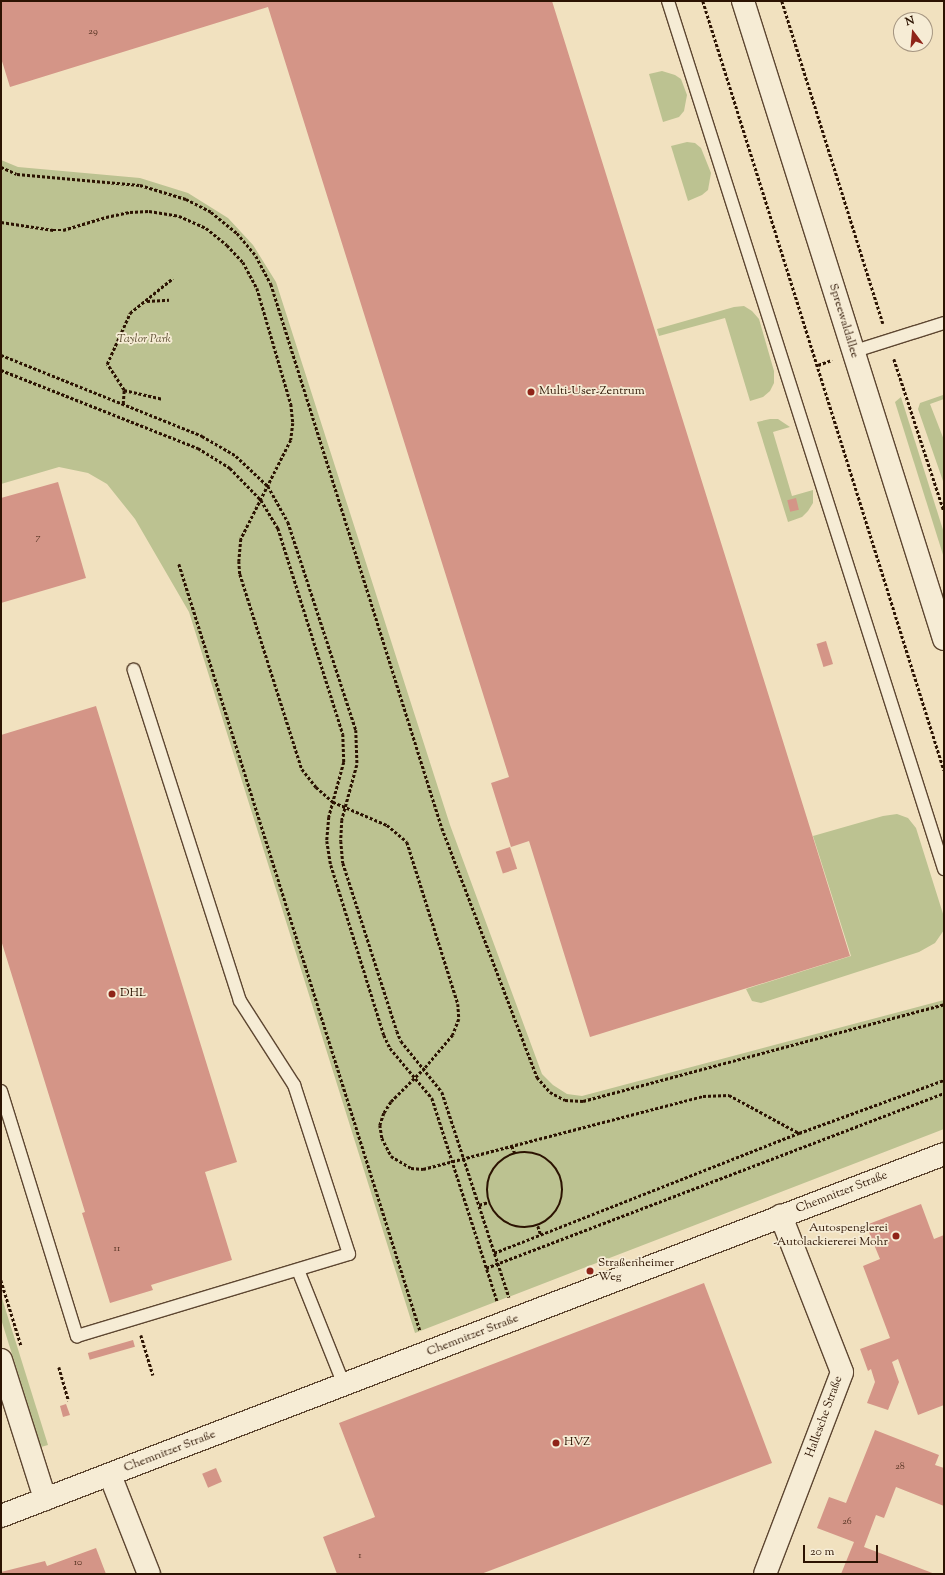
<!DOCTYPE html>
<meta charset="utf-8">
<style>
body{margin:0}
#map{position:relative;width:945px;height:1575px;overflow:hidden;background:#f1e1bf;font-family:"Sorts Mill Goudy",serif}
div>[style]{position:absolute}
.green>*{inset:0;background:#bcc291}
.building>*{inset:0;background:#d49587;transform-origin:0 0}
.path>*{height:2.5px;margin-top:-1.25px;transform-origin:0;background:repeating-linear-gradient(90deg,#2c1302 0 3px,transparent 0 5px)}
.path>.ring{margin:-1.25px;padding:0;box-sizing:content-box;background:none;border:2.5px solid #2c1302;border-radius:50%}
.roads{filter:drop-shadow(1px 0 #5d4631) drop-shadow(-1px 0 #5d4631) drop-shadow(0 1px #5d4631) drop-shadow(0 -1px #5d4631)}
.lane>*{height:12px;margin:-6px;padding:0 6px;transform-origin:6px;border-radius:6px;background:#f6ecd5}
.street>*{height:22px;margin:-11px;padding:0 11px;transform-origin:11px;border-radius:11px;background:#f6ecd5}
.dots>*{width:11px;height:11px;translate:-50% -50%;box-sizing:border-box;border:2px solid #f6ecd5;border-radius:50%}
span{translate:-50% -50%;white-space:nowrap;text-align:center;line-height:1.15;-webkit-text-stroke:3.5px #f6ecd5;paint-order:stroke}
.number-label{font-size:10px;color:#563423}
.number-label span{-webkit-text-stroke-width:0}
.street-label{font-size:12px;color:#2c1302}
.park-label{font-size:12px;color:#5e5034;font-style:italic}
.poi-label{font-size:12px;color:#2c1302}
.left{translate:0 -50%;text-align:left}
.right{translate:-100% -50%;text-align:right}
.frame{position:absolute;inset:0;border:2px solid #2c1302;pointer-events:none}
.north{position:absolute;left:893px;top:12px;width:40px;height:40px;box-sizing:border-box;background:#f6ecd5;border:1px solid #a59581;border-radius:50%;rotate:344deg;font-size:11px;font-weight:700;line-height:16px;text-align:center;color:#2c1302}
.north::after{content:'';display:block;margin:auto;width:14px;height:18px;background:#8f2418;clip-path:polygon(50% 0,100% 100%,50% 72%,0 100%)}
.scale{position:absolute;left:803px;top:1545px;width:75px;height:18px;box-sizing:border-box;border:2px solid #2c1302;border-top:0;padding-left:5px;font-size:12px;line-height:14px;white-space:nowrap;color:#2c1302;-webkit-text-stroke:3px #f6ecd5;paint-order:stroke}
</style>
<div id="map">
<div class="green">
<i style="clip-path:polygon(662px 71px,675px 75px,681px 79px,687px 95px,684px 111px,679px 117px,663px 122px,649px 74px)"></i>
<i style="clip-path:polygon(687px 142px,695px 143px,701px 148px,711px 173px,708px 190px,702px 195px,688px 201px,671px 146px)"></i>
<i style="clip-path:polygon(1px 160px,18px 167px,140px 178px,188px 193px,228px 218px,253px 245px,276px 282px,450px 825px,542px 1074px,553px 1085px,567px 1094px,582px 1096px,944px 1000px,944px 1129px,415px 1333px,189px 612px,135px 519px,107px 484px,88px 473px,59px 467px,1px 484px)"></i>
<i style="clip-path:polygon(744px 306px,752px 311px,759px 319px,774px 371px,774px 383px,770px 391px,763px 397px,750px 401px,725px 318px,659px 336px,657px 329px,734px 307px)"></i>
<i style="clip-path:polygon(943px 395px,944px 399px,930px 404px,944px 440px,944px 484px,918px 409px,920px 403px)"></i>
<i style="clip-path:polygon(901px 397px,944px 533px,944px 558px,895px 402px)"></i>
<i style="clip-path:polygon(770px 419px,778px 419px,790px 427px,773px 432px,792px 496px,813px 490px,813px 503px,808px 511px,802px 517px,788px 522px,757px 422px)"></i>
<i style="clip-path:polygon(897px 814px,908px 818px,916px 828px,944px 917px,944px 930px,935px 943px,919px 952px,761px 1003px,752px 1001px,746px 989px,851px 956px,813px 836px,883px 816px)"></i>
<i style="clip-path:polygon(1px 1295px,48px 1445px,41px 1447px,1px 1319px)"></i>
</div>
<div class="building">
<i style="clip-path:polygon(1px 1px,552px 1px,850px 956px,590px 1037px,529px 841px,511px 847px,491px 783px,509px 777px,268px 7px,10px 87px,1px 58px)"></i>
<i style="clip-path:polygon(58px 482px,86px 578px,1px 603px,1px 498px)"></i>
<i style="left:796px;top:498px;width:12px;height:9px;rotate:76deg"></i>
<i style="left:826px;top:641px;width:24px;height:10px;rotate:73deg"></i>
<i style="clip-path:polygon(96px 706px,237px 1162px,205px 1172px,232px 1260px,151px 1285px,153px 1290px,110px 1303px,82px 1213px,85px 1212px,1px 940px,1px 735px)"></i>
<i style="left:510px;top:847px;width:23px;height:15px;rotate:72deg"></i>
<i style="clip-path:polygon(921px 1204px,934px 1239px,944px 1235px,944px 1405px,918px 1415px,898px 1359px,892px 1362px,899px 1382px,888px 1410px,867px 1403px,875px 1382px,871px 1369px,868px 1371px,860px 1349px,890px 1338px,863px 1266px,880px 1259px,866px 1225px)"></i>
<i style="clip-path:polygon(704px 1283px,772px 1463px,481px 1574px,337px 1574px,323px 1537px,375px 1517px,339px 1423px)"></i>
<i style="left:133px;top:1340px;width:7px;height:47px;rotate:74deg"></i>
<i style="clip-path:polygon(66px 1404px,70px 1415px,63px 1417px,60px 1406px)"></i>
<i style="clip-path:polygon(875px 1430px,939px 1455px,935px 1465px,944px 1468px,944px 1506px,896px 1487px,884px 1518px,876px 1515px,864px 1547px,935px 1574px,841px 1574px,854px 1542px,817px 1528px,829px 1497px,846px 1503px)"></i>
<i style="left:216px;top:1468px;width:15px;height:15px;rotate:67deg"></i>
<i style="clip-path:polygon(96px 1548px,106px 1574px,1px 1574px,1px 1572px,45px 1561px,47px 1566px)"></i>
</div>
<div class="path">
<i style="left:703px;top:1px;width:806px;rotate:72.6deg"></i>
<i style="left:782px;top:1px;width:338px;rotate:72.6deg"></i>
<i style="left:1px;top:167px;width:17px;rotate:24deg"></i>
<i style="left:17px;top:174px;width:123px;rotate:5.1deg"></i>
<i style="left:140px;top:185px;width:48px;rotate:16.9deg"></i>
<i style="left:186px;top:199px;width:28px;rotate:27deg"></i>
<i style="left:211px;top:212px;width:33px;rotate:39deg"></i>
<i style="left:237px;top:233px;width:30px;rotate:50deg"></i>
<i style="left:256px;top:256px;width:32px;rotate:62deg"></i>
<i style="left:271px;top:284px;width:570px;rotate:72.55deg"></i>
<i style="left:442px;top:828px;width:267px;rotate:69.1deg"></i>
<i style="left:537px;top:1077px;width:20px;rotate:49deg"></i>
<i style="left:550px;top:1092px;width:17px;rotate:28deg"></i>
<i style="left:565px;top:1100px;width:18px;rotate:3deg"></i>
<i style="left:583px;top:1101px;width:374px;rotate:-15deg"></i>
<i style="left:1px;top:222px;width:53px;rotate:8.7deg"></i>
<i style="left:53px;top:230px;width:10px"></i>
<i style="left:63px;top:230px;width:45px;rotate:-16.8deg"></i>
<i style="left:106px;top:217px;width:25px;rotate:-12deg"></i>
<i style="left:130px;top:212px;width:19px;rotate:-3deg"></i>
<i style="left:149px;top:211px;width:30px;rotate:9deg"></i>
<i style="left:179px;top:216px;width:30px;rotate:24deg"></i>
<i style="left:206px;top:228px;width:27px;rotate:39deg"></i>
<i style="left:227px;top:245px;width:23px;rotate:47deg"></i>
<i style="left:243px;top:262px;width:30px;rotate:62deg"></i>
<i style="left:257px;top:288px;width:121px;rotate:73.7deg"></i>
<i style="left:291px;top:404px;width:19px;rotate:84deg"></i>
<i style="left:293px;top:423px;width:17px;rotate:97deg"></i>
<i style="left:291px;top:440px;width:111px;rotate:116.8deg"></i>
<i style="left:241px;top:539px;width:22px;rotate:95deg"></i>
<i style="left:239px;top:561px;width:13px;rotate:86deg"></i>
<i style="left:240px;top:574px;width:205px;rotate:72.4deg"></i>
<i style="left:302px;top:769px;width:23px;rotate:52deg"></i>
<i style="left:316px;top:787px;width:23px;rotate:41deg"></i>
<i style="left:333px;top:802px;width:59px;rotate:23.1deg"></i>
<i style="left:387px;top:825px;width:26px;rotate:40deg"></i>
<i style="left:407px;top:842px;width:170px;rotate:72.5deg"></i>
<i style="left:458px;top:1004px;width:15px;rotate:86deg"></i>
<i style="left:459px;top:1019px;width:17px;rotate:111deg"></i>
<i style="left:453px;top:1035px;width:43px;rotate:130.3deg"></i>
<i style="left:425px;top:1068px;width:48px;rotate:135deg"></i>
<i style="left:391px;top:1102px;width:13px;rotate:122deg"></i>
<i style="left:384px;top:1113px;width:13px;rotate:108deg"></i>
<i style="left:380px;top:1125px;width:13px;rotate:81deg"></i>
<i style="left:382px;top:1138px;width:20px;rotate:63deg"></i>
<i style="left:391px;top:1156px;width:23px;rotate:31deg"></i>
<i style="left:411px;top:1168px;width:12px;rotate:5deg"></i>
<i style="left:423px;top:1169px;width:289px;rotate:-14.6deg"></i>
<i style="left:703px;top:1096px;width:26px;rotate:-2deg"></i>
<i style="left:729px;top:1095px;width:80px;rotate:28.5deg"></i>
<i style="left:147px;top:301px;width:22px;rotate:-3deg"></i>
<i style="left:1px;top:355px;width:217px;rotate:21.9deg"></i>
<i style="left:202px;top:436px;width:39px;rotate:30deg"></i>
<i style="left:236px;top:456px;width:44px;rotate:43.2deg"></i>
<i style="left:268px;top:486px;width:41px;rotate:60.9deg"></i>
<i style="left:288px;top:522px;width:219px;rotate:71.9deg"></i>
<i style="left:356px;top:730px;width:35px;rotate:88deg"></i>
<i style="left:357px;top:765px;width:57px;rotate:105.3deg"></i>
<i style="left:342px;top:820px;width:21px;rotate:93deg"></i>
<i style="left:341px;top:841px;width:22px;rotate:85deg"></i>
<i style="left:343px;top:863px;width:176px;rotate:72.2deg"></i>
<i style="left:397px;top:1031px;width:11px;rotate:68deg"></i>
<i style="left:401px;top:1041px;width:65px;rotate:51.2deg"></i>
<i style="left:442px;top:1092px;width:216px;rotate:71.9deg"></i>
<i style="left:894px;top:359px;width:160px;rotate:71.8deg"></i>
<i style="left:818px;top:365px;width:15px;rotate:-20deg"></i>
<i style="left:1px;top:370px;width:212px;rotate:21.6deg"></i>
<i style="left:198px;top:448px;width:38px;rotate:32deg"></i>
<i style="left:230px;top:468px;width:45px;rotate:45.9deg"></i>
<i style="left:261px;top:500px;width:33px;rotate:59deg"></i>
<i style="left:278px;top:528px;width:216px;rotate:72.5deg"></i>
<i style="left:343px;top:734px;width:28px;rotate:88deg"></i>
<i style="left:344px;top:762px;width:57px;rotate:105.3deg"></i>
<i style="left:329px;top:817px;width:24px;rotate:95deg"></i>
<i style="left:327px;top:841px;width:24px;rotate:81deg"></i>
<i style="left:331px;top:865px;width:178px;rotate:72.7deg"></i>
<i style="left:384px;top:1035px;width:14px;rotate:65deg"></i>
<i style="left:390px;top:1048px;width:65px;rotate:50deg"></i>
<i style="left:432px;top:1098px;width:213px;rotate:72.2deg"></i>
<i style="left:124px;top:390px;width:39px;rotate:13deg"></i>
<i style="left:123px;top:404px;width:14px;rotate:-86deg"></i>
<i style="left:124px;top:390px;width:31px;rotate:-123deg"></i>
<i style="left:107px;top:364px;width:56px;rotate:-65.7deg"></i>
<i style="left:130px;top:313px;width:55px;rotate:-39.1deg"></i>
<i style="left:179px;top:564px;width:803px;rotate:72.54deg"></i>
<i style="left:512px;top:1146px;width:8px;rotate:67deg"></i>
<i class="ring" style="left:487px;top:1152px;width:73.5px;height:73.5px"></i>
<i style="left:479px;top:1205px;width:9px;rotate:-18deg"></i>
<i style="left:538px;top:1226px;width:9px;rotate:72deg"></i>
<i style="left:494px;top:1253px;width:328px;rotate:-21.5deg"></i>
<i style="left:799px;top:1133px;width:154px;rotate:-20.1deg"></i>
<i style="left:486px;top:1268px;width:490px;rotate:-20.9deg"></i>
<i style="left:1px;top:1280px;width:68px;rotate:72.9deg"></i>
<i style="left:141px;top:1335px;width:42px;rotate:73.3deg"></i>
<i style="left:59px;top:1367px;width:35px;rotate:74deg"></i>
</div>
<div class="roads">
<div class="lane">
<i style="left:668px;top:1px;width:911px;rotate:72.36deg"></i>
<i style="left:852px;top:352px;width:96px;rotate:-17.5deg"></i>
<i style="left:1px;top:1091px;width:257px;rotate:72.8deg"></i>
<i style="left:77px;top:1336px;width:284px;rotate:-16.8deg"></i>
<i style="left:349px;top:1254px;width:178px;rotate:-108deg"></i>
<i style="left:294px;top:1085px;width:100px;rotate:-122.7deg"></i>
<i style="left:240px;top:1001px;width:348px;rotate:-107.8deg"></i>
<i style="left:298px;top:1270px;width:124px;rotate:68.2deg"></i>
</div>
<div class="street">
<i style="left:743px;top:1px;width:669px;rotate:72.51deg"></i>
<i style="left:1px;top:1360px;width:146px;rotate:72.4deg"></i>
<i style="left:110px;top:1475px;width:106px;rotate:68.5deg"></i>
<i style="left:1px;top:1516px;width:1010px;rotate:-21deg"></i>
<i style="left:765px;top:1574px;width:216px;rotate:-69.1deg"></i>
<i style="left:842px;top:1372px;width:168px;rotate:-111.4deg"></i>
</div>
</div>
<div class="dots">
<i style="left:531px;top:392px;background:#8f2418"></i>
<i style="left:112px;top:994px;background:#8f2418"></i>
<i style="left:896px;top:1236px;background:#8f2418"></i>
<i style="left:590px;top:1271px;background:#8f2418"></i>
<i style="left:556px;top:1443px;background:#8f2418"></i>
</div>
<div class="number-label">
<span style="left:93px;top:32px">29</span>
<span style="left:38px;top:538px">7</span>
<span style="left:117px;top:1249px">11</span>
<span style="left:900px;top:1467px">28</span>
<span style="left:847px;top:1522px">26</span>
<span style="left:360px;top:1556px">1</span>
<span style="left:78px;top:1563px">10</span>
</div>
<div class="street-label">
<span style="left:843px;top:321px;rotate:73deg">Spreewaldallee</span>
<span style="left:842px;top:1193px;rotate:-21deg">Chemnitzer Straße</span>
<span style="left:473px;top:1336px;rotate:-21deg">Chemnitzer Straße</span>
<span style="left:825px;top:1417px;rotate:-70deg">Hallesche Straße</span>
<span style="left:170px;top:1452px;rotate:-21deg">Chemnitzer Straße</span>
</div>
<div class="park-label">
<span style="left:144px;top:340px">Taylor Park</span>
</div>
<div class="poi-label">
<span class="left" style="left:539px;top:392px">Multi-User-Zentrum</span>
<span class="left" style="left:120px;top:994px">DHL</span>
<span class="right" style="left:888px;top:1236px">Autospenglerei<br>-Autolackiererei Mohr</span>
<span class="left" style="left:598px;top:1271px">Straßenheimer<br>Weg</span>
<span class="left" style="left:564px;top:1443px">HVZ</span>
</div>
<div class="frame"></div>
<div class="north">N</div>
<div class="scale">20 m</div>
</div>
